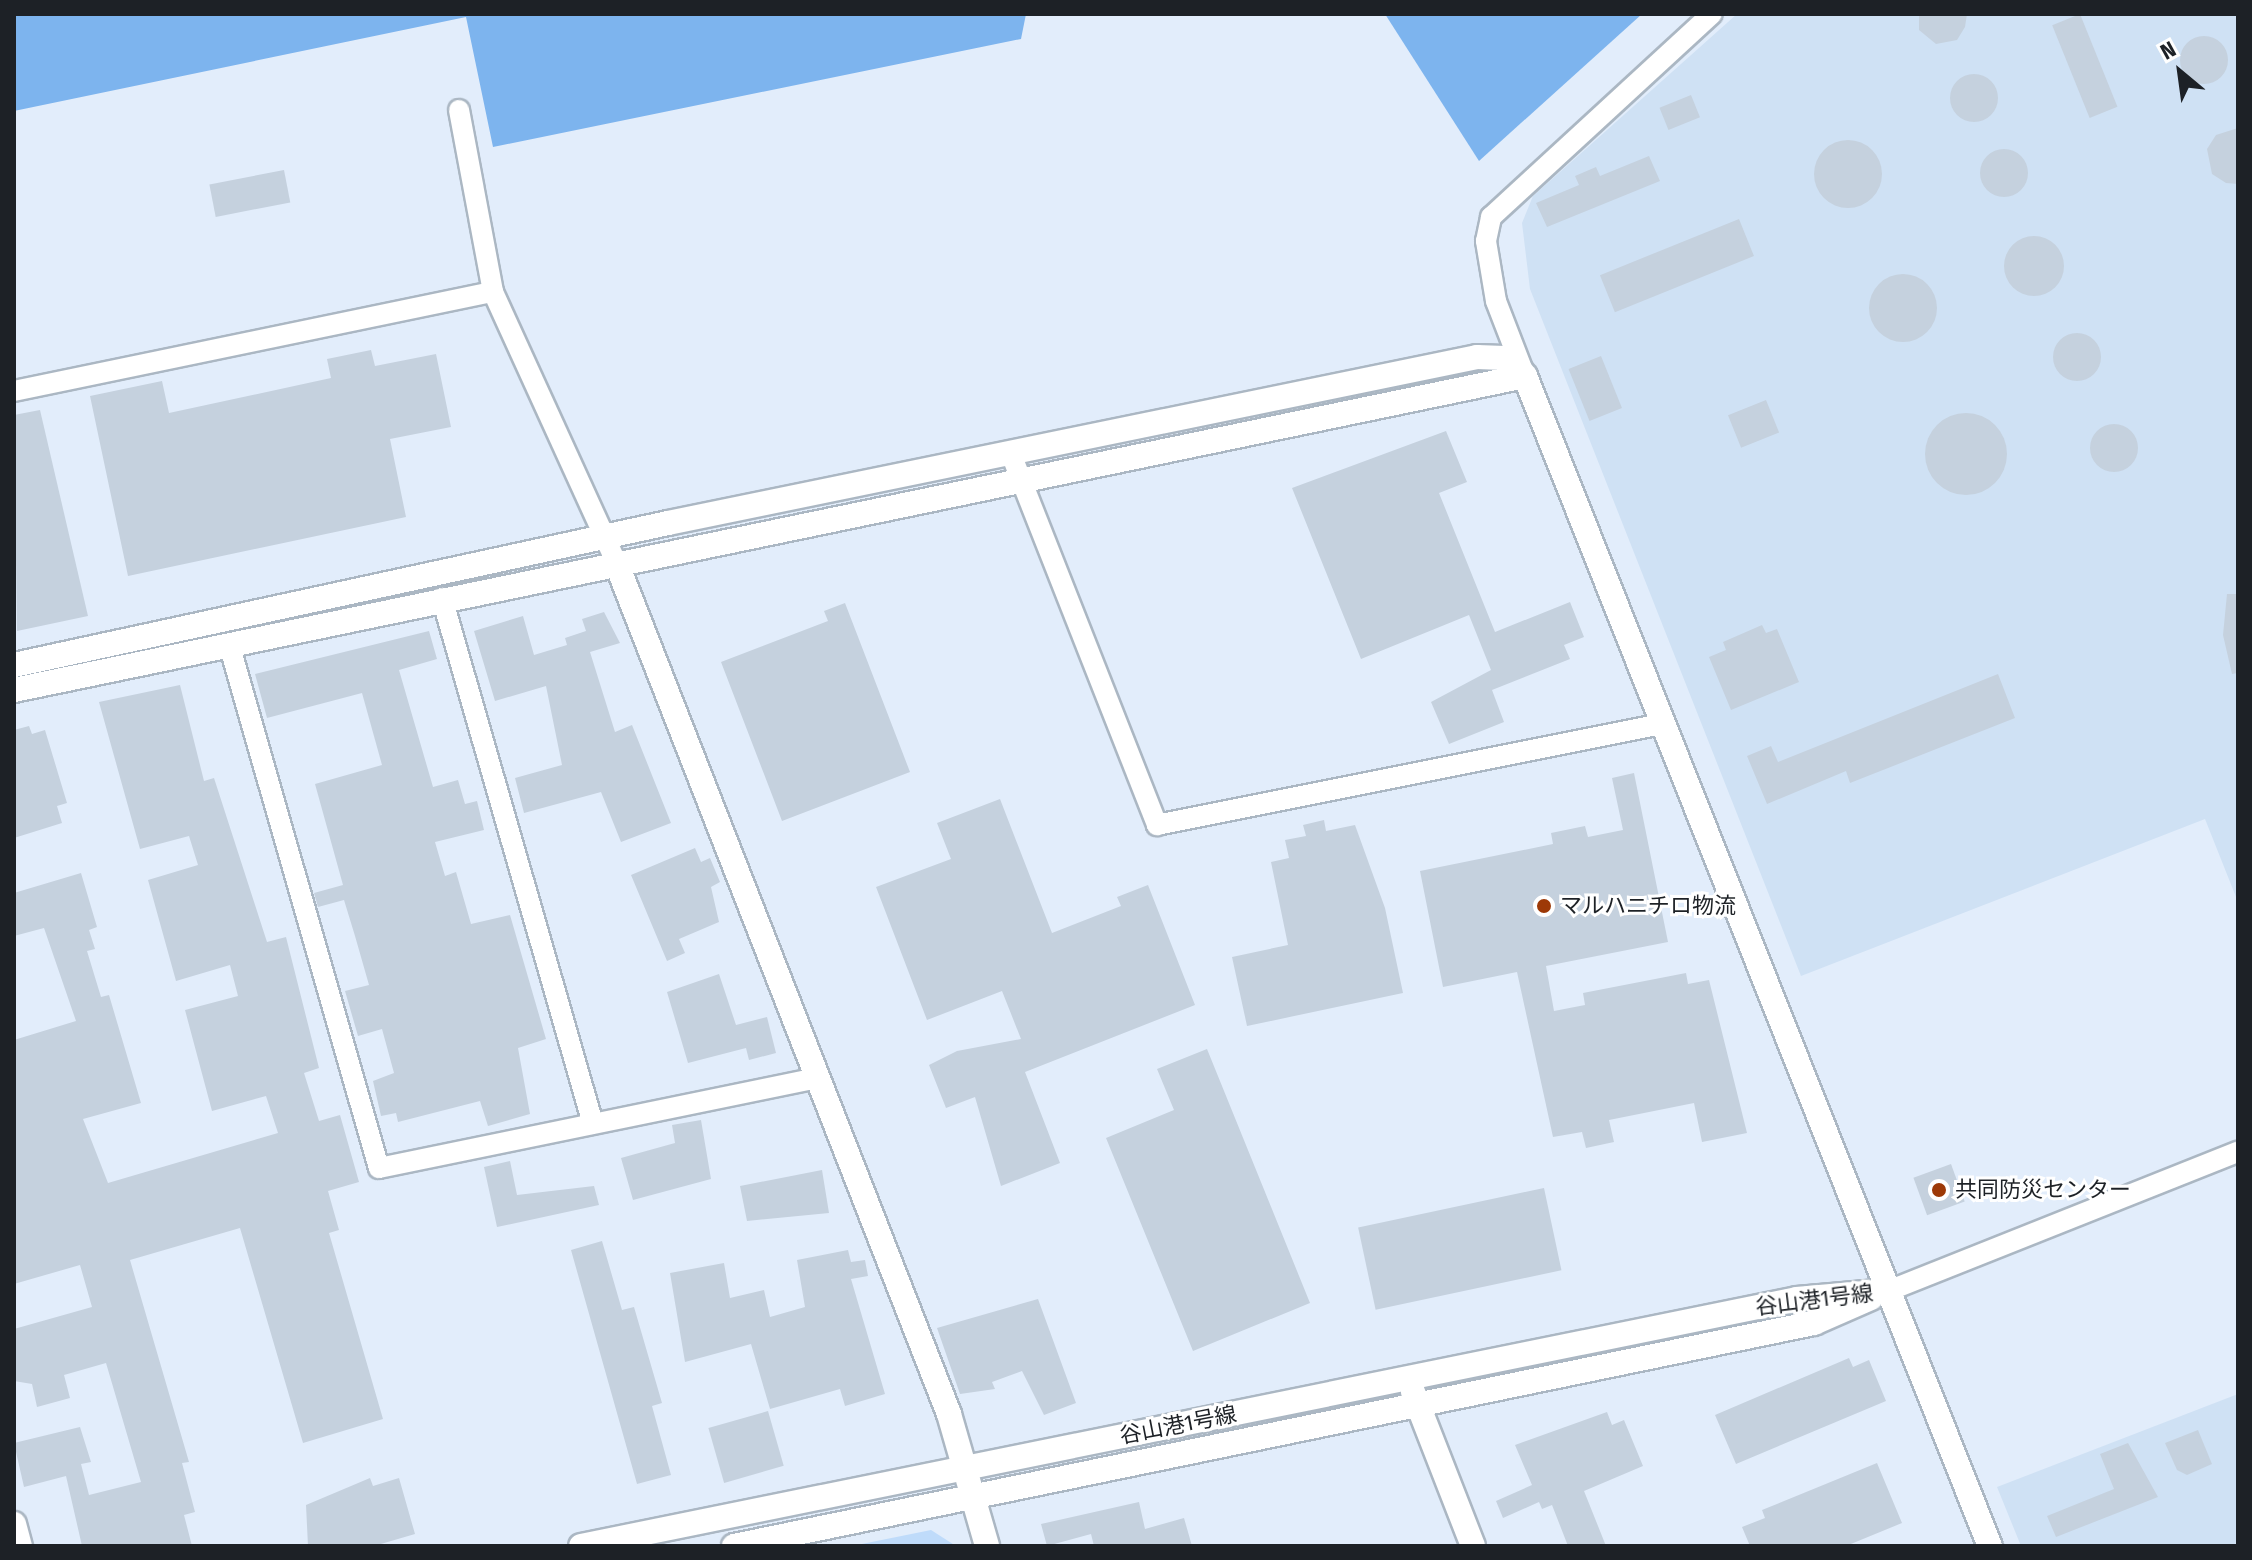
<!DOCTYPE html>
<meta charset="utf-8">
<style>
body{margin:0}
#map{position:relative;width:2252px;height:1560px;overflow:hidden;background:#e2edfb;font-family:"Fira Sans Condensed","Noto Sans JP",sans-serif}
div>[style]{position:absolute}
.built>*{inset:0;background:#cfe1f4}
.green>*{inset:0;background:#bfdbfa}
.water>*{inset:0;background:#7db4ee}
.building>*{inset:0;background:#c5d1de;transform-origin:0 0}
.round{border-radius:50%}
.roads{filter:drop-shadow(2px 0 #abb7c3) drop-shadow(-2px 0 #abb7c3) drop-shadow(0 2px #abb7c3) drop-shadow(0 -2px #abb7c3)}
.minor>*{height:20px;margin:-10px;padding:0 10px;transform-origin:10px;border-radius:10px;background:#fff}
.tertiary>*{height:24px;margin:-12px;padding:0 12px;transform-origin:12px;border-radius:12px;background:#fff}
.dots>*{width:22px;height:22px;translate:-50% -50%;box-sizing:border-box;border:4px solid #fff;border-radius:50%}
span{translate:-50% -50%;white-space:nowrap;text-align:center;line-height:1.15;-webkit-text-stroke:6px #fff;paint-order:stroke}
.poi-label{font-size:22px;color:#1d2126}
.left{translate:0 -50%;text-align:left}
.street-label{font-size:22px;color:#1d2126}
.frame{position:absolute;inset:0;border:16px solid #1d2126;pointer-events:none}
.north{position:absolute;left:2140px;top:32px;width:80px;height:80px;-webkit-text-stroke:6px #fff;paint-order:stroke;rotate:331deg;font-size:22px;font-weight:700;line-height:32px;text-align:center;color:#1d2126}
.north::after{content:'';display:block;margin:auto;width:28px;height:36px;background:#1d2126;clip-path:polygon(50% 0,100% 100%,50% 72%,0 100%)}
</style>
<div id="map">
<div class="built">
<i style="clip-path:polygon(1737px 14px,2238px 14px,2238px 902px,2205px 819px,1801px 976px,1530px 289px,1522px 223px,1533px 196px)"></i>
<i style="clip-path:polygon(2238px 1394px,2238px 1546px,2021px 1546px,1997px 1487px)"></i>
</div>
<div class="green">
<i style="clip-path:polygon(931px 1530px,956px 1546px,852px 1546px)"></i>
</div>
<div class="water">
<i style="clip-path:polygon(14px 14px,1026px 14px,1021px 39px,493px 147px,466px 17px,14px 111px)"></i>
<i style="clip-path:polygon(1385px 14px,1642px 14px,1479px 161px)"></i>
</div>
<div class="building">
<i style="clip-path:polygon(1919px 14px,1967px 14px,1965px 27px,1957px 40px,1936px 44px,1919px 30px)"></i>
<i style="left:2080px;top:14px;width:100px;height:30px;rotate:68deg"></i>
<i class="round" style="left:2180px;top:36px;width:48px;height:48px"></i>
<i class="round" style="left:1950px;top:74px;width:48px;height:48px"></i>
<i style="left:1691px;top:95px;width:24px;height:34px;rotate:68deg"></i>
<i style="clip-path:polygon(2238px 128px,2238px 184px,2226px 183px,2212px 174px,2207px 149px,2216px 135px)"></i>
<i class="round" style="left:1814px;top:140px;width:68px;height:68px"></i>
<i class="round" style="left:1980px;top:149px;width:48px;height:48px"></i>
<i style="clip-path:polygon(1649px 156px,1660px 181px,1547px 227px,1536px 203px,1579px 185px,1575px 176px,1596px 167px,1600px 176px)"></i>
<i style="left:284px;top:170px;width:33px;height:76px;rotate:79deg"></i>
<i style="left:1739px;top:219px;width:40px;height:150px;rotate:68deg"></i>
<i class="round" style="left:2004px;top:236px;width:60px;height:60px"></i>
<i class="round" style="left:1869px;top:274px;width:68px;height:68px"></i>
<i class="round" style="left:2053px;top:333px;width:48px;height:48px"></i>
<i style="clip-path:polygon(371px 350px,375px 366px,436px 354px,451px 427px,390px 439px,406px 517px,128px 576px,90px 396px,162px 381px,169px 413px,331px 378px,327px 359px)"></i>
<i style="left:1601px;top:356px;width:56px;height:35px;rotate:68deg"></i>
<i style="left:1766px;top:400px;width:35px;height:41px;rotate:68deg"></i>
<i style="clip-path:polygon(40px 410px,88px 616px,17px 631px,14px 415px)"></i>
<i class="round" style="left:1925px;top:413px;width:82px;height:82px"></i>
<i class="round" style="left:2090px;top:424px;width:48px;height:48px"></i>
<i style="clip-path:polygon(1446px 431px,1467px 482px,1439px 493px,1495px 632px,1570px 602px,1584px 637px,1564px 645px,1570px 659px,1492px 690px,1504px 722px,1449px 744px,1431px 702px,1491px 670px,1469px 615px,1361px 659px,1292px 488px)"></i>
<i style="clip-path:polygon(2227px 594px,2238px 594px,2238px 673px,2232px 674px,2223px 635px)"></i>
<i style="clip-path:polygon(845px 603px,910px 772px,782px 821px,721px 662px,828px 621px,824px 611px)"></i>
<i style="clip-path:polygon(604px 612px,620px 643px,590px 652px,615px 732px,632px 725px,671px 823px,621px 842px,601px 792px,524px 813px,515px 778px,562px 765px,546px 686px,495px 701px,474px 631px,523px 616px,534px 655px,567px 645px,565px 638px,586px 631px,582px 619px)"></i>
<i style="clip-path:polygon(1762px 625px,1766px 633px,1777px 629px,1799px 682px,1731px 710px,1709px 657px,1726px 650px,1723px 642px)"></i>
<i style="clip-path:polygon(429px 631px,437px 659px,399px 670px,433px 787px,458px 780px,465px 804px,477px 801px,484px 830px,435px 842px,445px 876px,456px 872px,471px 924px,510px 915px,546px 1039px,518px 1048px,530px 1114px,488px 1126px,480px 1101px,398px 1122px,396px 1113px,381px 1116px,373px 1081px,394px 1073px,382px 1029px,358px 1036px,345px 991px,369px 985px,355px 936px,344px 900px,318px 907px,314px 893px,343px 885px,315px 784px,382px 765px,362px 693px,267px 718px,255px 674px)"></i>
<i style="clip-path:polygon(1998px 674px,2015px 718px,1850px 783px,1846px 771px,1767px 804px,1747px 756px,1771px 746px,1778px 762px)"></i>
<i style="clip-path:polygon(180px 685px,204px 781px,214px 778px,267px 942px,286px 937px,319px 1068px,304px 1073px,319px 1121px,340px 1115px,359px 1182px,328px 1191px,339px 1230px,329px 1233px,383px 1419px,303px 1443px,240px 1228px,130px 1260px,189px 1462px,182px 1463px,195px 1512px,184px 1515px,192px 1546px,82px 1546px,66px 1476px,24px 1487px,14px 1443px,80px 1427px,91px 1462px,81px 1464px,89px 1495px,141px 1482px,106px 1363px,64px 1375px,70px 1398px,37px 1407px,32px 1384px,14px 1381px,14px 1329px,92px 1307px,80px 1265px,14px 1284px,14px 1040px,76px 1021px,44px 928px,14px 936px,14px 893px,81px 873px,97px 927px,89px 930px,95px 949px,87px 951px,101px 997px,109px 995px,141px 1103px,83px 1119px,108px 1183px,278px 1133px,266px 1096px,212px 1111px,185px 1010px,238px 996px,230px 965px,176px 981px,148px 880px,198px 865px,189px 836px,140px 849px,99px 702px)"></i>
<i style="clip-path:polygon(29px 726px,32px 734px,45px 730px,67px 803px,57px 806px,62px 823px,14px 838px,14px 730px)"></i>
<i style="clip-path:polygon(1634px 773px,1668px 942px,1546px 966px,1554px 1011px,1585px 1005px,1583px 993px,1686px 973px,1688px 984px,1709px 980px,1747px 1133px,1702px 1142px,1694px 1103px,1609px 1120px,1614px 1142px,1586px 1148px,1582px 1132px,1553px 1137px,1517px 972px,1443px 987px,1420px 871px,1553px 844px,1551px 833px,1585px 826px,1588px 837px,1623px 830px,1612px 778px)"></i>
<i style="clip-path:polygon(1000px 799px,1052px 933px,1121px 906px,1117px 897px,1148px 885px,1195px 1005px,1025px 1072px,1060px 1163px,1001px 1186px,975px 1097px,946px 1108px,929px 1065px,957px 1051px,1021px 1039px,1002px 991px,927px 1020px,876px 887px,951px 859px,937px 823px)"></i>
<i style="clip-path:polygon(1324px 820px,1326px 831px,1355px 825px,1385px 908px,1403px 993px,1247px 1026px,1232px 957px,1288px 945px,1271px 862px,1289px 858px,1285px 840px,1306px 836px,1303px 825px)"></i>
<i style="clip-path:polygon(695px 848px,701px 862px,710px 858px,720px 882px,711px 887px,719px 922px,679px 939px,685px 953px,667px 961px,631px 875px)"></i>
<i style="clip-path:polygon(719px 974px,736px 1025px,767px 1017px,776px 1053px,749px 1060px,746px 1048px,688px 1063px,667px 992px)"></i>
<i style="clip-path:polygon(1207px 1049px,1310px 1303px,1193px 1351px,1106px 1138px,1174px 1110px,1157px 1069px)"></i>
<i style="clip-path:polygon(701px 1120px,711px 1179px,633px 1200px,621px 1158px,675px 1143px,672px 1125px)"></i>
<i style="clip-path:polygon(510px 1161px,517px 1195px,594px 1186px,599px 1205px,497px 1227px,484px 1167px)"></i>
<i style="left:1951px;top:1164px;width:40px;height:40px;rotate:70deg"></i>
<i style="clip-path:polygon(822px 1170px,829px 1213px,747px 1221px,740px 1186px)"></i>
<i style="left:1544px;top:1188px;width:84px;height:190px;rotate:78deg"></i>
<i style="clip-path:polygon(602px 1241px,622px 1310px,634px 1307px,662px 1403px,652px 1406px,671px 1475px,637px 1484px,571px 1250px)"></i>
<i style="clip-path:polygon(848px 1250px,851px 1262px,865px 1260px,868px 1276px,851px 1279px,885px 1394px,845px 1406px,840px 1389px,770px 1409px,751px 1344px,685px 1362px,670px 1273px,724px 1263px,730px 1298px,764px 1290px,770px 1317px,805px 1307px,797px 1260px)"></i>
<i style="clip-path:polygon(1038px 1299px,1076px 1403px,1044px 1415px,1022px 1371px,992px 1382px,995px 1389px,960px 1394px,937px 1328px)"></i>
<i style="clip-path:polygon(1849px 1358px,1853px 1367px,1869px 1360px,1886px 1401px,1736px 1464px,1715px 1415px)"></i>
<i style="left:768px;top:1411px;width:57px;height:62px;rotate:74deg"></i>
<i style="clip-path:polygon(1607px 1412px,1612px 1425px,1624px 1420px,1643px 1466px,1584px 1491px,1606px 1546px,1568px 1546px,1552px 1505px,1542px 1509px,1539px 1502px,1503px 1518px,1496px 1501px,1532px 1485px,1515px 1445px)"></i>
<i style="clip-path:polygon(2198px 1430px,2212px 1464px,2187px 1475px,2177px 1470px,2165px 1443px)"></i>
<i style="clip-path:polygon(2128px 1443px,2158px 1497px,2056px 1537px,2047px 1516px,2114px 1489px,2100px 1454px)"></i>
<i style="clip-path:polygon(1877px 1463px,1902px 1523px,1846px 1546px,1750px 1546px,1742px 1527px,1765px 1518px,1762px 1510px)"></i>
<i style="clip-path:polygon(370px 1478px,373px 1486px,399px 1478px,415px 1534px,374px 1546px,308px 1546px,306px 1505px)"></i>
<i style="clip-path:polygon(1139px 1502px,1145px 1529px,1184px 1518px,1192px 1546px,1094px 1546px,1091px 1534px,1047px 1546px,1041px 1524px)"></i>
</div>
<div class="roads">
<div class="minor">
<i style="left:459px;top:110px;width:185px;rotate:79.4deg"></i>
<i style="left:493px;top:292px;width:297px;rotate:65.5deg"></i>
<i style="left:1523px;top:371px;width:75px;rotate:-111.1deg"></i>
<i style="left:1496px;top:301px;width:61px;rotate:-99.5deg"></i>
<i style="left:1486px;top:241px;width:25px;rotate:-78deg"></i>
<i style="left:1491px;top:217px;width:300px;rotate:-42.6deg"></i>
<i style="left:14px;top:391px;width:489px;rotate:-11.7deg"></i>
<i style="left:1011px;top:454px;width:399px;rotate:68.5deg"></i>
<i style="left:1157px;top:825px;width:514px;rotate:-11.33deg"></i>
<i style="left:442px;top:598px;width:547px;rotate:73.98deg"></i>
<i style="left:229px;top:644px;width:545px;rotate:74.03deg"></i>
<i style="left:379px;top:1168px;width:448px;rotate:-11.6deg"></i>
<i style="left:1888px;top:1291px;width:377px;rotate:-21.7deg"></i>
</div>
<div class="tertiary">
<i style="left:616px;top:562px;width:915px;rotate:68.65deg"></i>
<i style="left:949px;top:1414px;width:137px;rotate:73.9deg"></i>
<i style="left:14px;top:665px;width:669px;rotate:-12.25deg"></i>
<i style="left:668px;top:523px;width:826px;rotate:-11.6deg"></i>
<i style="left:1477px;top:357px;width:34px;rotate:2deg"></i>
<i style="left:1511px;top:358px;width:23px;rotate:52deg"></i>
<i style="left:1525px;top:376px;width:1259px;rotate:68.33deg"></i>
<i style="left:14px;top:690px;width:1543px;rotate:-11.74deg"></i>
<i style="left:1413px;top:1392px;width:165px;rotate:68.7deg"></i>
<i style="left:14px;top:1524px;width:23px;rotate:75deg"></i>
<i style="left:581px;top:1546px;width:1241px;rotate:-11.48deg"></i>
<i style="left:1797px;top:1299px;width:91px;rotate:-5deg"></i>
<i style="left:734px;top:1546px;width:1103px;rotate:-11.67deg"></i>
<i style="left:1814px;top:1323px;width:62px;rotate:-23.7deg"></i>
</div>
</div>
<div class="dots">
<i style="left:1544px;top:906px;background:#9d3907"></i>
<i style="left:1939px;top:1190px;background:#9d3907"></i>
</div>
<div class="poi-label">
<span class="left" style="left:1560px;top:906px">マルハニチロ物流</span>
<span class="left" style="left:1955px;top:1190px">共同防災センター</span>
</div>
<div class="street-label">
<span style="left:1814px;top:1300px;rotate:-7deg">谷山港1号線</span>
<span style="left:1178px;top:1425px;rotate:-11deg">谷山港1号線</span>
</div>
<div class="frame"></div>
<div class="north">N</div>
</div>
